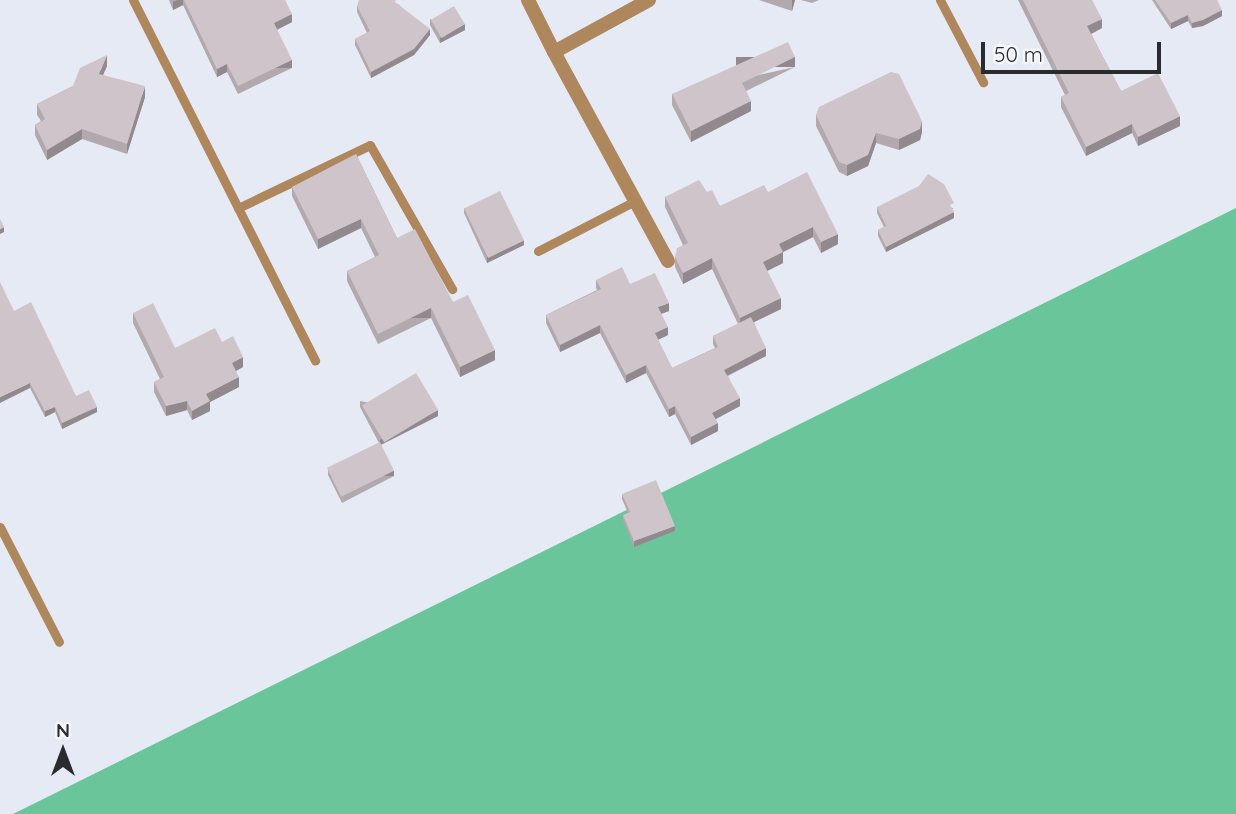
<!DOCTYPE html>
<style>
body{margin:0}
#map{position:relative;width:1236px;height:814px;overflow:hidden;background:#e6eaf4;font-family:Quicksand,sans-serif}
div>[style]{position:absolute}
.forest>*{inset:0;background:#6bc59b}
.service>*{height:9px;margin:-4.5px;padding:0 4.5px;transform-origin:4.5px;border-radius:4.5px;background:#af875d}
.minor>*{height:14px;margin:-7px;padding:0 7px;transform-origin:7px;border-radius:7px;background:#af875d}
.wall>*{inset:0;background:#b2a9ae}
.shaded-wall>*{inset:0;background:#91898d;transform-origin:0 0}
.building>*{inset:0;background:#cfc4ca;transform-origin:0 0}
span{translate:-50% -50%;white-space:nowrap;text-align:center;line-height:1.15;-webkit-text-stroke:7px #f5f7fd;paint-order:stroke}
.north{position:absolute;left:28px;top:716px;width:70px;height:70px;-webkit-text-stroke:5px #f5f7fd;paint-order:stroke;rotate:0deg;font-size:19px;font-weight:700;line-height:28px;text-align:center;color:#292b2e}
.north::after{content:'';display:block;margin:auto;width:24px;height:32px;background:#292b2e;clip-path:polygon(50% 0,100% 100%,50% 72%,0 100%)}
.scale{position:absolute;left:981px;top:42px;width:180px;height:32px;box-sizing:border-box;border:4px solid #292b2e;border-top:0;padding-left:9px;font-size:21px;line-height:24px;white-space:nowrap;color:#292b2e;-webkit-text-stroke:5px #f5f7fd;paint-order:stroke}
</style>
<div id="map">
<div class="forest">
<i style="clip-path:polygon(1236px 208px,1236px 814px,13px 814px)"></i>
</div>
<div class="service">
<i style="left:133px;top:0;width:404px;rotate:63.2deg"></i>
<i style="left:940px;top:0;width:93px;rotate:62.3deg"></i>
<i style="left:238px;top:208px;width:146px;rotate:-25.5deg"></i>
<i style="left:370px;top:145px;width:166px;rotate:60.3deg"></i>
<i style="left:538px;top:251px;width:109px;rotate:-27.3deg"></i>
<i style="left:0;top:527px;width:129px;rotate:62.8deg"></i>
</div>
<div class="minor">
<i style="left:528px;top:0;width:58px;rotate:63.4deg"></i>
<i style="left:649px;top:0;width:108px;rotate:151.3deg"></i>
<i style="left:554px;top:52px;width:238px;rotate:61.4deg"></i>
</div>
<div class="wall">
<i style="clip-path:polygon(169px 0,285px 0,292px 22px,277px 30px,292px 68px,238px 94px,227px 72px,217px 77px,183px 5px,173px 10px)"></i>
<i style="clip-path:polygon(759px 0,795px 0,792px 11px)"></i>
<i style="clip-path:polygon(801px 0,819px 0,812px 3px)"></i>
<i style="clip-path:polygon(1018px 0,1092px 0,1102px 28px,1091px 34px,1121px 91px,1180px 126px,1138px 146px,1132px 133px,1086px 156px,1061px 107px,1061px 97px,1065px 95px)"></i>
<i style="clip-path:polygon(1152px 0,1217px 0,1222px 16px,1203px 26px,1192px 28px,1188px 21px,1171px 29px)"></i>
<i style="clip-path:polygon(398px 4px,430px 35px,414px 55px,371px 78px,355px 45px,355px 39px,367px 33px,357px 12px,357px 6px)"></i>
<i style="clip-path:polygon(430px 19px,465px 30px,440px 43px,430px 25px)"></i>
<i style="clip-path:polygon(107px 66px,103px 75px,145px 97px,127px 154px,82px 139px,47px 160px,35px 135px,35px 125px,41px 121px,37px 115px,37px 104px,73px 86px)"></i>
<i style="clip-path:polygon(795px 67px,746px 91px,751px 111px,691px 142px,672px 105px,672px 94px)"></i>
<i style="clip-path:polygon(816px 115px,922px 132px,920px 140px,899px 150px,876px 143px,868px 166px,847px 176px,839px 172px,816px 126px)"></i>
<i style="clip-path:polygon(356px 154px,397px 238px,453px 302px,495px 360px,460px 377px,431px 318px,378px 344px,347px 281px,347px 271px,375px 257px,361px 228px,318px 249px,292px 196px,292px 187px)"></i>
<i style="clip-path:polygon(707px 192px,720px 206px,768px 192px,838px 244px,821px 253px,813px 237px,783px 252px,783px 263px,767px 271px,781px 309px,754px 322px,766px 356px,728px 376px,740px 406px,716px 419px,718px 431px,691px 445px,675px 414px,669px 417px,646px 373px,626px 383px,600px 333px,560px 352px,546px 323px,546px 315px,597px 290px,596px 288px,596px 280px,630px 284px,669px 311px,661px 314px,668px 335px,658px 340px,672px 368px,715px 348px,713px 344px,713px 336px,738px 324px,712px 269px,683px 284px,675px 267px,675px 257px,683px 245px,665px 207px,665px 197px)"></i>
<i style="clip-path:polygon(877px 207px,954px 208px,952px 209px,954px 218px,886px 252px,878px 236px,878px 230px,884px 227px,877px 213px)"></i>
<i style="clip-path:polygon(464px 208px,524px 245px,487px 263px,464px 213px)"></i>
<i style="clip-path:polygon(14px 311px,76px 396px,97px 412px,62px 429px,55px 412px,45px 417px,30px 388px)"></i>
<i style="clip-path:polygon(133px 313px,175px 348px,222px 342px,243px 367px,236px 371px,239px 387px,210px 402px,210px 411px,192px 420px,187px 410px,166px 416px,154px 392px,154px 382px,160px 379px,133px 323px)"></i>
<i style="clip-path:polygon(360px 401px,438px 416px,381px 445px,394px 476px,342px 503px,328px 475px,328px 469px,379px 443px,360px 407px)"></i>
<i style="clip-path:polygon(622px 494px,675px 531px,634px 547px,623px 520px,623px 515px,628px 513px,622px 499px)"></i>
</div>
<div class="shaded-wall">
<i style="clip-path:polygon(177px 0,183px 0,183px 5px,173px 10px,173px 2px)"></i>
<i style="clip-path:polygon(792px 0,795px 0,792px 11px)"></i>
<i style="clip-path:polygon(1222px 10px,1222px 16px,1203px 26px,1192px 28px,1192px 23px)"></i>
<i style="clip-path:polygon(292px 14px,292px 22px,274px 31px,274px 23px)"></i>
<i style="clip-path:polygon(1188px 15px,1188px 21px,1171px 29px,1171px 23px)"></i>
<i style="clip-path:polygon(1102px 19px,1102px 28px,1087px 36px,1087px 26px)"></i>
<i style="clip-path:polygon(465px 24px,465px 30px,440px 43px,440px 38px)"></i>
<i style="clip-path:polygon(430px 29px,430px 35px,414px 55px,371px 78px,371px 72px)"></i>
<i style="clip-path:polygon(107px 55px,107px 66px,99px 84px,99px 74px)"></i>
<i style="left:795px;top:57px;width:10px;height:59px;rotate:90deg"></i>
<i style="left:292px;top:60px;width:8px;height:60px;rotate:90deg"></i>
<i style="clip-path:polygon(227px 64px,227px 72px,217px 77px,217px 69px)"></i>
<i style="clip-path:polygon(145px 86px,145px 97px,127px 154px,127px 144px)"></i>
<i style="clip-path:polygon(751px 101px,751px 111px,691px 142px,691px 131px)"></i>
<i style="clip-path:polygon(1180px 116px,1180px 126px,1138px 146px,1138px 137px)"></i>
<i style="clip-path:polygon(922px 121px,922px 132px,920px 140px,899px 150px,899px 139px)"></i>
<i style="clip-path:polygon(1132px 124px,1132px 133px,1086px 156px,1086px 147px)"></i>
<i style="clip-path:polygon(82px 129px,82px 139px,47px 160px,47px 150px)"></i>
<i style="clip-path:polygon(876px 133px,876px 143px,868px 166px,847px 176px,847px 165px)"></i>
<i style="clip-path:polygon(954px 212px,954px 218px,886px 252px,886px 247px)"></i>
<i style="clip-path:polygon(361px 219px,361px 228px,318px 249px,318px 239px)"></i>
<i style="clip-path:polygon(4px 227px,4px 232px,0 234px,0 229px)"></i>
<i style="clip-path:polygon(813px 227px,813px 237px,779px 254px,779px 244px)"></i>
<i style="clip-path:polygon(838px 234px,838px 244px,821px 253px,821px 242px)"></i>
<i style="clip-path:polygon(524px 240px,524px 245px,487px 263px,487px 257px)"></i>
<i style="clip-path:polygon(783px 252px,783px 263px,763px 273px,763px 262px)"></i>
<i style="clip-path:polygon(712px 258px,712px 269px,683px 284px,683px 273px)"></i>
<i style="clip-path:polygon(781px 298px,781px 309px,740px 329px,740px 318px)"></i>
<i style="clip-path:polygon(669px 303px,669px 311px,658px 315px,658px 307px)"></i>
<i style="left:431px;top:308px;width:10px;height:59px;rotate:90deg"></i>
<i style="clip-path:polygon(600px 325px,600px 333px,560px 352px,560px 345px)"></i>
<i style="clip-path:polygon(668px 327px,668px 335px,655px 341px,655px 333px)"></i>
<i style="clip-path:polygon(766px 348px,766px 356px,724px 377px,724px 370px)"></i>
<i style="clip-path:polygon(495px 350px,495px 360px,460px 377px,460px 367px)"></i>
<i style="clip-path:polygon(243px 357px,243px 367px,232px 373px,232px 363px)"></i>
<i style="clip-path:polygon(646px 365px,646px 373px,626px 383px,626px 375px)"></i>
<i style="clip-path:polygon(239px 377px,239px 387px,210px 402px,210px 411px,192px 420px,192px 411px,206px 394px)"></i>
<i style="clip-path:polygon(30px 383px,30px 388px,0 403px,0 397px)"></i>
<i style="clip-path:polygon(740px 398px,740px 406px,712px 421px,712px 413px)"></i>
<i style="clip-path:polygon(187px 401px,187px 410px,166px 416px,166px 406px)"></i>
<i style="clip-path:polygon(675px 406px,675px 414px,669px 417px,669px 409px)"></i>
<i style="clip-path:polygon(55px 407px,55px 412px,45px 417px,45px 411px)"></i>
<i style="clip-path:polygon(97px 407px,97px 412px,62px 429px,62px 423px)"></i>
<i style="clip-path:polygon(438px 410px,438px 416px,380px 445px,380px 440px)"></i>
<i style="clip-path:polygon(718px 423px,718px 431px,691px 445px,691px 437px)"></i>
<i style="left:394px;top:471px;width:5px;height:59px;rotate:90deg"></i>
<i style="clip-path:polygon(675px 526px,675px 531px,634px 547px,634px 541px)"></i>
</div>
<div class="building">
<i style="clip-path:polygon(184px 0,285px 0,292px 14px,274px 23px,292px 60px,238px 86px,227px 64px,217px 69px)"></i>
<i style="clip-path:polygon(359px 0,396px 0,395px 2px,430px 29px,414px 49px,371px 72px,355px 39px,370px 31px,357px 6px)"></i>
<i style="clip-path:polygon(1023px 0,1092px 0,1102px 19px,1087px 26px,1121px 91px,1158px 73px,1180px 116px,1138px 137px,1132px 124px,1086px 147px,1061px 97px,1069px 93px)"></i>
<i style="clip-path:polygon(1155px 0,1217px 0,1222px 10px,1203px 20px,1192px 23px,1188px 15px,1171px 23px)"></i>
<i style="left:454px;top:6px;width:21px;height:27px;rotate:59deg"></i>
<i style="clip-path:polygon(788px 42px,795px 57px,742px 83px,751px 101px,691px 131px,672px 94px)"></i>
<i style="clip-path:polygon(107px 55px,99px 74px,145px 86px,127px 144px,82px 129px,47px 150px,35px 125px,45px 119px,37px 104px,73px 86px,80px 68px)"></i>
<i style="clip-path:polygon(891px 72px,899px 74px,922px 121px,920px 129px,899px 139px,876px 133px,868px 155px,847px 165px,839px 162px,816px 115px,819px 107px)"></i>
<i style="clip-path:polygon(356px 154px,397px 238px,415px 229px,453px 302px,468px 295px,495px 350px,460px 367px,431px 308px,378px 334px,347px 271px,379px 255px,361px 219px,318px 239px,292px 187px)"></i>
<i style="clip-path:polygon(807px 172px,838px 234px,821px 242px,813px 227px,779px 244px,783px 252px,763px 262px,781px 298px,740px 318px,712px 258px,683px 273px,675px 257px,677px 248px,688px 243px,665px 197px,699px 180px,707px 192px,712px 190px,720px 206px,764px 185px,768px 192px)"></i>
<i style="clip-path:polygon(928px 174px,944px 184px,954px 203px,950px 205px,954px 212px,886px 247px,878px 230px,886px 226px,877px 207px,919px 186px)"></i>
<i style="left:500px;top:191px;width:55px;height:40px;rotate:64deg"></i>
<i style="clip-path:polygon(0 219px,4px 227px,0 229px)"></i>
<i style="clip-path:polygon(622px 267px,630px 284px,655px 273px,669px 303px,658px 307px,668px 327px,655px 333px,672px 368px,718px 347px,713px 336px,751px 317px,766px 348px,724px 370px,740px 398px,712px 413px,718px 423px,691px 437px,675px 406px,669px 409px,646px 365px,626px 375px,600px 325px,560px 345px,546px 315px,601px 289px,596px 280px)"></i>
<i style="clip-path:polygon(0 282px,14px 311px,31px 302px,76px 396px,89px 390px,97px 407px,62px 423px,55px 407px,45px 411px,30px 383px,0 397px)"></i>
<i style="clip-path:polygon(153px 303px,175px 348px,215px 328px,222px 342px,233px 336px,243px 357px,232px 363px,239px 377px,206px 394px,210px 401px,192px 411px,187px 401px,166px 406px,154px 382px,164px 377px,133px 313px)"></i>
<i style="left:416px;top:373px;width:43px;height:63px;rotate:59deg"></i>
<i style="left:380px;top:442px;width:32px;height:59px;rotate:64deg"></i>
<i style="clip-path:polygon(656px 480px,675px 526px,634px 541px,623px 515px,630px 512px,622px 494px)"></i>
</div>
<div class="north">N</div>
<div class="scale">50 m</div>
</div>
